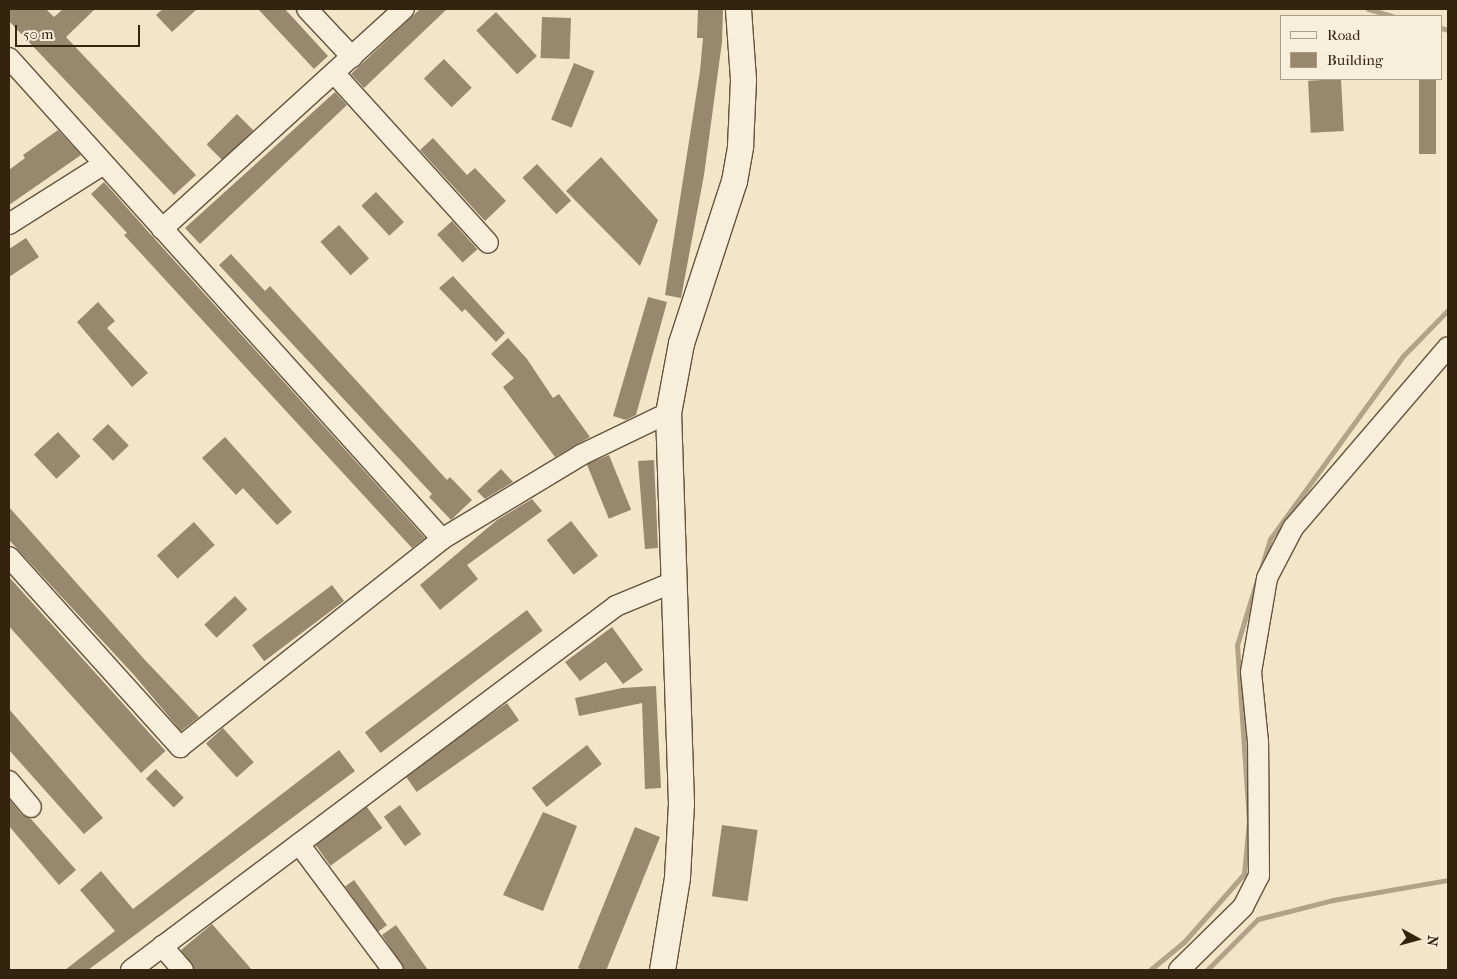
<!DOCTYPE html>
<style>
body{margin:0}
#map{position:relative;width:1457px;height:979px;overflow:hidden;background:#f2e5c8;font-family:"IM FELL French Canon",serif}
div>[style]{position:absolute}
.stream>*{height:5px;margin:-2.5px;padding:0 2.5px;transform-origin:2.5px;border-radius:2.5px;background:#b2a388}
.building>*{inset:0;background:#97886e;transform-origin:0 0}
.roads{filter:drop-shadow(1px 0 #64543c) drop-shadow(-1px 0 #64543c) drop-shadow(0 1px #64543c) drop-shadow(0 -1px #64543c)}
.minor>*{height:20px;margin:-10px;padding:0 10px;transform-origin:10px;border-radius:10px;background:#f7eedb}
.tertiary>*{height:25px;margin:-12.5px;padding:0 12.5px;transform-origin:12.5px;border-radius:12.5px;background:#f7eedb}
span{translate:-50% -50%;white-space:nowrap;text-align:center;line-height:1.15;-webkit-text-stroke:4px #f7eedb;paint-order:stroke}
.frame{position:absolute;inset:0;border:10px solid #35240d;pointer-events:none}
.legend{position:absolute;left:1280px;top:15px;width:162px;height:65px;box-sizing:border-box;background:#f7eedb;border:1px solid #a99d89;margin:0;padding:6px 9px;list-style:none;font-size:15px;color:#35240d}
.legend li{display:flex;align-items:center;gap:10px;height:25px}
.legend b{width:25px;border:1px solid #a99d89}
.north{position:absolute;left:1392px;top:914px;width:50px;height:50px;-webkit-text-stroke:4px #f7eedb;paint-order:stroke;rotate:97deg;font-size:14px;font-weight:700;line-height:20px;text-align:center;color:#35240d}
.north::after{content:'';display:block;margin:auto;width:18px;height:22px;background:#35240d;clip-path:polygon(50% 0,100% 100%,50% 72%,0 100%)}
.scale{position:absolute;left:15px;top:25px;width:125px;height:22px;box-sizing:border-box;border:2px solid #35240d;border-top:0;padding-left:6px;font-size:15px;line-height:18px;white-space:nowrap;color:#35240d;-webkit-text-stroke:4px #f7eedb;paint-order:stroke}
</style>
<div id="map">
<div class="stream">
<i style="left:1368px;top:9px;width:25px;rotate:16deg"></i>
<i style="left:1441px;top:28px;width:7px;rotate:16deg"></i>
<i style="left:1260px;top:572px;width:34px;rotate:-73deg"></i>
<i style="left:1270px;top:539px;width:226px;rotate:-54deg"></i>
<i style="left:1403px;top:356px;width:64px;rotate:-45.6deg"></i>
<i style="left:1150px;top:970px;width:44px;rotate:-39.5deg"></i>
<i style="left:1184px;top:942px;width:91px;rotate:-48.6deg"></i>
<i style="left:1244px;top:874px;width:53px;rotate:-84.6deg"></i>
<i style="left:1249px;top:821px;width:176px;rotate:-93.9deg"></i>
<i style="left:1237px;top:645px;width:68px;rotate:-72.9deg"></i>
<i style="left:1207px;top:970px;width:72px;rotate:-45deg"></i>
<i style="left:1258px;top:919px;width:77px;rotate:-14.2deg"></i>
<i style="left:1333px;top:900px;width:117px;rotate:-9.9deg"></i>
</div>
<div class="building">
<i style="clip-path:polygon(9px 9px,46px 9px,54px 17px,63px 9px,95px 9px,66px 37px,196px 175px,174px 195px,9px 21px)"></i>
<i style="clip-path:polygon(163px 9px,197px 9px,172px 32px,156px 15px)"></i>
<i style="clip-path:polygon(258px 9px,285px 9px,328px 56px,314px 69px)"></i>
<i style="clip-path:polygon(420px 9px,447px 9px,364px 88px,351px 74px)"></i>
<i style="clip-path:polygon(698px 9px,723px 9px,722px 42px,704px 175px,681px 298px,665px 295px,700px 71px,703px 38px,697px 38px)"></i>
<i style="left:496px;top:12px;width:60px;height:27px;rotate:47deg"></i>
<i style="left:542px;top:17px;width:29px;height:41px;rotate:2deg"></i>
<i style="left:444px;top:59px;width:40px;height:28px;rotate:46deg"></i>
<i style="left:574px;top:63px;width:22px;height:61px;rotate:22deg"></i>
<i style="left:1341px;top:79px;width:52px;height:33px;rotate:87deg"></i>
<i style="left:1419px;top:79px;width:17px;height:75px"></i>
<i style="clip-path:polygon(335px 92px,347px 105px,200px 244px,185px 228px)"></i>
<i style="left:237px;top:114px;width:23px;height:43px;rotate:45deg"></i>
<i style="clip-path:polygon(58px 130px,81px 155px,9px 205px,9px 170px,25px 158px,23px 155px)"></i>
<i style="clip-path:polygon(433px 138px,467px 175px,475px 168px,506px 201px,485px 221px,420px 150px)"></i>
<i style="clip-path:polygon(601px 157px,658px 220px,640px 266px,566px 191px)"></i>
<i style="left:537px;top:164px;width:50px;height:20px;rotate:47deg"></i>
<i style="clip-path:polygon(104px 182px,153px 237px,425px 538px,412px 548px,124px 235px,127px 233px,91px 194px)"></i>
<i style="left:376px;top:192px;width:41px;height:20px;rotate:47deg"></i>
<i style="left:452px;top:221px;width:38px;height:20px;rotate:48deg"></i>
<i style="left:339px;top:225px;width:45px;height:25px;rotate:48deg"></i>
<i style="clip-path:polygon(26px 238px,39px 257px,9px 277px,9px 249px)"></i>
<i style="clip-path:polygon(231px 254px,265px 291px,270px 286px,447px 480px,450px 477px,472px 500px,451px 520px,429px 497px,432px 494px,219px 265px)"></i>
<i style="clip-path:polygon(453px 276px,505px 333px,496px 342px,465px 309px,462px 312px,439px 288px)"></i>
<i style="clip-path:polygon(648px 297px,667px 302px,636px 415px,626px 420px,613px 416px)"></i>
<i style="clip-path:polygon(98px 302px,115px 321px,107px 328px,148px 373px,132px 387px,77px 322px)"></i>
<i style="clip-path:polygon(508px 338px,527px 359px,553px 398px,559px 394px,590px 437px,555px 457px,503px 387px,514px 378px,491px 354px)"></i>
<i style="left:108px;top:424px;width:30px;height:22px;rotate:46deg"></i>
<i style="left:58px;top:432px;width:33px;height:33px;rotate:47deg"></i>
<i style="clip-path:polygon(225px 437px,292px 512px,277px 525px,243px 488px,236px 495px,202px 458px)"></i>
<i style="left:609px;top:455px;width:59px;height:24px;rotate:68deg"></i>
<i style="clip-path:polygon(654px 460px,658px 548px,645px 549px,638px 461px)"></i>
<i style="clip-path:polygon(501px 469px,513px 482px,485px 499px,477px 491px)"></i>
<i style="clip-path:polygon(532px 499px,542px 511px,467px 565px,478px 579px,440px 610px,420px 585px,497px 520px)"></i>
<i style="clip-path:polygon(9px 507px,145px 660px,199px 717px,181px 731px,134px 675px,9px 540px)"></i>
<i style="left:571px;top:521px;width:44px;height:31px;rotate:52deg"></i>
<i style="left:194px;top:522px;width:31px;height:50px;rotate:48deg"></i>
<i style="left:9px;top:577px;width:234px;height:33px;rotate:48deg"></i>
<i style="left:332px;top:585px;width:20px;height:100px;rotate:53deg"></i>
<i style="left:235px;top:596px;width:18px;height:42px;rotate:47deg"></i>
<i style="left:527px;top:610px;width:26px;height:203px;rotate:53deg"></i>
<i style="clip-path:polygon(612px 627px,643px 670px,623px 684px,606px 662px,580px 681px,565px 662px)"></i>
<i style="clip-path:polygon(656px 686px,661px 788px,645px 789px,642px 703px,579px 716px,575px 698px,622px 688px)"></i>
<i style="left:507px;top:703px;width:21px;height:125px;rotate:55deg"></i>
<i style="clip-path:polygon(9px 709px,103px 818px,84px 834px,9px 750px)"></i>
<i style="left:223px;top:728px;width:46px;height:23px;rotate:48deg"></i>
<i style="left:587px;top:745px;width:24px;height:70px;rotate:52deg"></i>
<i style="clip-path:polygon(339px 750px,355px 771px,88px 970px,65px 970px,115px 931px,80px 890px,101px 871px,133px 909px)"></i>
<i style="left:156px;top:769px;width:40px;height:14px;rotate:46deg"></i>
<i style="clip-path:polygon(9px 799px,22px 815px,31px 819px,76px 870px,59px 885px,9px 826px)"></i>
<i style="left:400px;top:805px;width:36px;height:20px;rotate:54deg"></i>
<i style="left:367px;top:807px;width:26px;height:64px;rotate:54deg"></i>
<i style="clip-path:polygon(543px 812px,577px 826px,543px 911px,503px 895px)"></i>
<i style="left:722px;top:825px;width:36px;height:72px;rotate:8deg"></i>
<i style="left:635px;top:827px;width:27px;height:152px;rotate:22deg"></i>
<i style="left:354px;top:880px;width:56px;height:11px;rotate:54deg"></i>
<i style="clip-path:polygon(212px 924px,252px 970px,195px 970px,181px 950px)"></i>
<i style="clip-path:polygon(396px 925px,428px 970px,405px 970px,382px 935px)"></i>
</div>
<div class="roads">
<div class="minor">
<i style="left:307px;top:9px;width:66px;rotate:46.8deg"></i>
<i style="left:9px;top:58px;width:647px;rotate:48.01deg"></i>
<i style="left:334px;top:73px;width:229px;rotate:47.8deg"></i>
<i style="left:9px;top:224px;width:112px;rotate:-32.3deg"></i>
<i style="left:162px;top:229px;width:327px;rotate:-42.3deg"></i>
<i style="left:9px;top:557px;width:256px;rotate:48deg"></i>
<i style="left:180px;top:747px;width:335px;rotate:-38.4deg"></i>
<i style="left:442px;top:539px;width:162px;rotate:-31.1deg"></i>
<i style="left:581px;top:455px;width:97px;rotate:-25.8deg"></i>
<i style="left:9px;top:781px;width:34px;rotate:50deg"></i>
<i style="left:299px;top:844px;width:157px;rotate:53.3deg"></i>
<i style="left:162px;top:946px;width:32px;rotate:49deg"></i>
<i style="left:131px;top:970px;width:606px;rotate:-36.89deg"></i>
<i style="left:616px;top:606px;width:63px;rotate:-22.5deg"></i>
<i style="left:1179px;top:970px;width:90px;rotate:-44.5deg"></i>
<i style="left:1243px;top:907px;width:35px;rotate:-63deg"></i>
<i style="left:1259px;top:876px;width:134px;rotate:-90.4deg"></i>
<i style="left:1258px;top:742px;width:70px;rotate:-95.7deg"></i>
<i style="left:1251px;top:672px;width:95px;rotate:-80.3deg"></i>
<i style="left:1267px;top:578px;width:56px;rotate:-62.5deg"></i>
<i style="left:1293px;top:528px;width:238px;rotate:-49.4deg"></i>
</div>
<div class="tertiary">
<i style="left:662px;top:970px;width:94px;rotate:-80.8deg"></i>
<i style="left:677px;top:877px;width:74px;rotate:-86.9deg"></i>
<i style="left:681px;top:803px;width:390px;rotate:-91.9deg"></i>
<i style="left:668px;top:413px;width:71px;rotate:-79.5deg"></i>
<i style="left:681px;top:343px;width:170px;rotate:-71.9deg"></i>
<i style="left:734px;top:181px;width:36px;rotate:-80deg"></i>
<i style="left:740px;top:146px;width:67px;rotate:-87.4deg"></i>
<i style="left:743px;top:79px;width:70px;rotate:-94.1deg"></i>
</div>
</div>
<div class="frame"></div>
<ul class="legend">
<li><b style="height:6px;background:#f7eedb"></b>Road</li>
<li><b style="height:14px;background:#97886e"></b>Building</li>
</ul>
<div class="north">N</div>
<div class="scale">50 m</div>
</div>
